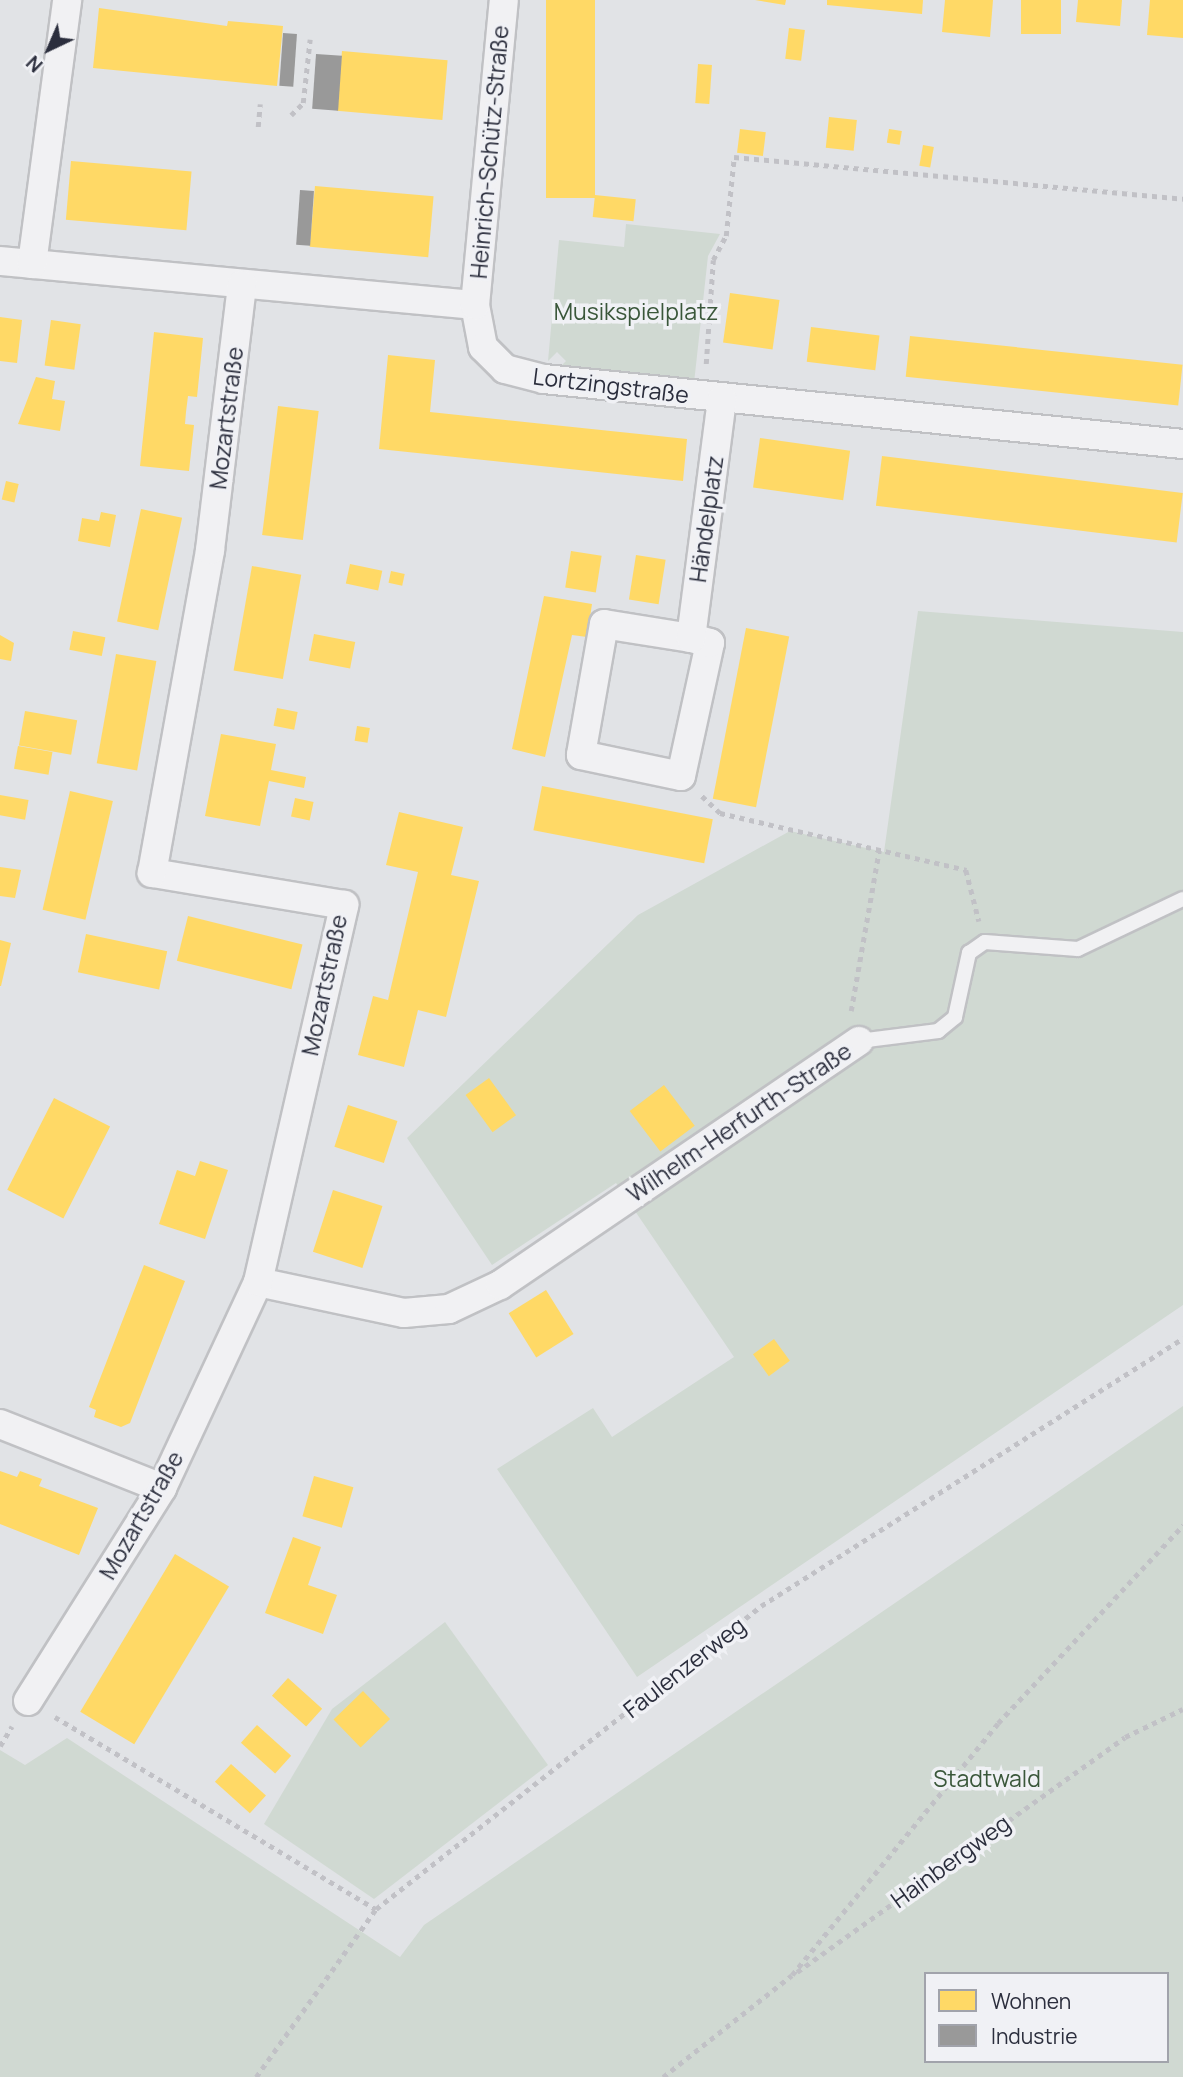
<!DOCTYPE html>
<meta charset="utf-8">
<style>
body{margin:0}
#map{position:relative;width:1183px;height:2077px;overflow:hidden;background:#e1e3e6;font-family:Manrope,sans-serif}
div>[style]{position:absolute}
.green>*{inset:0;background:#d0d9d2}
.homes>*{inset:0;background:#ffd966;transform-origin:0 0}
.industry>*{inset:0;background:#999;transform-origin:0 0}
.path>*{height:4.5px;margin-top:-2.25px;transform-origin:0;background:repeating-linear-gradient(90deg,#c1c1c6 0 5px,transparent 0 10px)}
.roads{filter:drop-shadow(2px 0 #c0c1c4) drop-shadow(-2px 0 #c0c1c4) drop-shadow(0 2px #c0c1c4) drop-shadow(0 -2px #c0c1c4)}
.lane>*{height:14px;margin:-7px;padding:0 7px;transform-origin:7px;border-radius:7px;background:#f1f1f3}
.street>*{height:28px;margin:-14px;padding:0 14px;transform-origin:14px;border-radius:14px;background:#f1f1f3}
span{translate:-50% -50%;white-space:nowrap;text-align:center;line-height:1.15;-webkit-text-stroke:7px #f0f1f5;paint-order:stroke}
.street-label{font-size:23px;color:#2b2e3d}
.park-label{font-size:23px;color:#3a573a}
.legend{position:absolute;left:924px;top:1972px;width:245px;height:91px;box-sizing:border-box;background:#f0f1f5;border:2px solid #a1a3ab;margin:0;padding:9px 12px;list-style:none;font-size:21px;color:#2b2e3d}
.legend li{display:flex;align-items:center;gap:14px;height:35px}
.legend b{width:35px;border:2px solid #a1a3ab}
.north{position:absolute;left:14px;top:14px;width:70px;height:70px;-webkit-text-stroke:5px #f0f1f5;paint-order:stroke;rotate:224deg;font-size:19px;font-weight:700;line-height:28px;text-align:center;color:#2b2e3d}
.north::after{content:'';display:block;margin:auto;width:24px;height:32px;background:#2b2e3d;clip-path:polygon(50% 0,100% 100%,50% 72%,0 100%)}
</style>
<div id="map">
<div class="green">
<i style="clip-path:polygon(626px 224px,720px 234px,708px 256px,694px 383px,558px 369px,566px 361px,557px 352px,548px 361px,559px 240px,624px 247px)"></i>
<i style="clip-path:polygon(918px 611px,1183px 632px,1183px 1305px,637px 1677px,497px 1469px,593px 1408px,612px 1437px,734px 1357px,616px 1183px,492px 1265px,407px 1138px,638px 915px,790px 831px,884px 852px)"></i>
<i style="clip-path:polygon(evenodd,1183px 1406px,1183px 2077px,0 2077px,0 1750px,25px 1765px,67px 1738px,400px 1957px,424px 1925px,1183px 1406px,926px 1974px,1167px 1974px,1167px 2061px,926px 2061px,926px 1974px)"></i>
<i style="clip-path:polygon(445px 1622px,548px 1765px,374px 1899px,264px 1824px,332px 1709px)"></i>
</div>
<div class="homes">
<i style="left:546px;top:0;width:49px;height:198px"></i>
<i style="clip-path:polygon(755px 0,786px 0,785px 5px)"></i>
<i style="clip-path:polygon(827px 0,923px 0,922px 14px,827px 5px)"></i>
<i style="clip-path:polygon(945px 0,993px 0,990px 37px,942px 32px)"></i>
<i style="left:1021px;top:0;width:40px;height:34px"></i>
<i style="clip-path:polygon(1078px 0,1122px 0,1120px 26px,1076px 22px)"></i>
<i style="clip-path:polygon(1150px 0,1183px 0,1183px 38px,1147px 35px)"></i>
<i style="clip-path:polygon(99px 8px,227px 26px,228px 21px,283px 26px,277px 86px,93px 68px)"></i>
<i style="left:789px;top:28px;width:16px;height:31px;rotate:7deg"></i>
<i style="left:342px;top:51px;width:106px;height:60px;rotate:5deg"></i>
<i style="left:698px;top:64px;width:14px;height:39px;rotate:4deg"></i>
<i style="left:829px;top:117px;width:28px;height:31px;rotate:6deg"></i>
<i style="left:740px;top:129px;width:26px;height:24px;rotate:7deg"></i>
<i style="left:889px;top:129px;width:13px;height:14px;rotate:9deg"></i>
<i style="left:923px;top:145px;width:11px;height:21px;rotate:10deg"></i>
<i style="left:71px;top:161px;width:121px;height:59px;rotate:5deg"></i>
<i style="left:315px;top:186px;width:119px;height:61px;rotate:5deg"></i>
<i style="left:595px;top:195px;width:41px;height:22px;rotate:6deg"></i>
<i style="left:730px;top:293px;width:50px;height:50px;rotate:8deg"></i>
<i style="clip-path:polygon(0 317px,22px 320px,17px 363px,0 361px)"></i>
<i style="left:51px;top:320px;width:30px;height:46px;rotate:8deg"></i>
<i style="left:811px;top:327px;width:69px;height:35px;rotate:7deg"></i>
<i style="clip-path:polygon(154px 332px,203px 338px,197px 397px,188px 396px,186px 412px,185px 424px,194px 425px,189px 471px,140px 466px)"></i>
<i style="left:910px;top:336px;width:274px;height:41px;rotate:6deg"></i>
<i style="clip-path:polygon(388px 355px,435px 360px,430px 412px,687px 439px,683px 481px,379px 449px)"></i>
<i style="clip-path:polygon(36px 377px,55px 381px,52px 399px,65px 401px,60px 431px,18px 424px)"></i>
<i style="left:278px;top:406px;width:41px;height:130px;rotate:7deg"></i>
<i style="left:760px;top:438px;width:91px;height:50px;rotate:8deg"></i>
<i style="left:882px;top:456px;width:303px;height:50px;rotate:7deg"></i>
<i style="left:6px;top:481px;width:13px;height:19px;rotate:13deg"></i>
<i style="left:141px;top:509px;width:42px;height:115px;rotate:12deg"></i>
<i style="clip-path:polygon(101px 512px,116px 515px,110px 547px,78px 541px,82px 518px,99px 521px)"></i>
<i style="left:571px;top:551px;width:31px;height:37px;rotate:9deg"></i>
<i style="left:636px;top:555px;width:30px;height:45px;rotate:9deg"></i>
<i style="left:350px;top:564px;width:33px;height:20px;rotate:12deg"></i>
<i style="left:252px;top:566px;width:50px;height:106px;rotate:10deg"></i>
<i style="left:391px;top:571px;width:14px;height:12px;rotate:12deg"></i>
<i style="clip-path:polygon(544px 596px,592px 604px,587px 637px,572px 635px,545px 757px,512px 749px)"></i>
<i style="left:746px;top:628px;width:44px;height:174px;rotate:11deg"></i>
<i style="left:73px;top:631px;width:33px;height:19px;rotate:11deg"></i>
<i style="left:314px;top:634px;width:42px;height:27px;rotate:11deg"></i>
<i style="clip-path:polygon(0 635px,14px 643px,11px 661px,0 659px)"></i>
<i style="left:116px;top:654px;width:41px;height:111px;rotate:10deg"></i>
<i style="left:277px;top:708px;width:21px;height:18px;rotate:11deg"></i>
<i style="left:25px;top:711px;width:53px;height:35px;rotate:10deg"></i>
<i style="left:357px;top:726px;width:13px;height:15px;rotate:9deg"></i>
<i style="clip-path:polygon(221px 734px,276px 744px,271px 770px,306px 777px,304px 788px,269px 781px,260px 826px,205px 816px)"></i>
<i style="left:18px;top:746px;width:35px;height:23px;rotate:10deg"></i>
<i style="left:542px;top:786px;width:174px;height:45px;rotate:11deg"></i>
<i style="left:70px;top:791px;width:44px;height:122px;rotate:13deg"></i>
<i style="left:0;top:795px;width:29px;height:20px;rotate:10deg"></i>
<i style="left:295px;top:798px;width:19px;height:19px;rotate:12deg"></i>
<i style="clip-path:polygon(399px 812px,463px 827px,451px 875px,479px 881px,446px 1017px,418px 1010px,404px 1067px,358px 1055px,373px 996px,388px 1000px,418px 872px,386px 865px)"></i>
<i style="clip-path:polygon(0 867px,21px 870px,15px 898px,0 896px)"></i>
<i style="left:188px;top:916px;width:118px;height:46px;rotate:14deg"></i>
<i style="left:86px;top:934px;width:83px;height:39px;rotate:12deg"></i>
<i style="clip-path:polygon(0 940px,11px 943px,1px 986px,0 986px)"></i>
<i style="left:489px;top:1078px;width:46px;height:29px;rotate:54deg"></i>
<i style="left:664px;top:1085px;width:51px;height:43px;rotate:53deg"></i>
<i style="left:54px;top:1098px;width:63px;height:103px;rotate:27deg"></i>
<i style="left:348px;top:1105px;width:52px;height:44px;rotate:18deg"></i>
<i style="clip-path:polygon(200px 1161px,228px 1170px,205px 1239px,159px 1224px,177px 1170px,195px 1176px)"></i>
<i style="left:333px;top:1190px;width:52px;height:65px;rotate:18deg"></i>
<i style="clip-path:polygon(144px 1265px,185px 1281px,130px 1423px,121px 1427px,94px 1417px,96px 1410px,89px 1407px)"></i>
<i style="left:546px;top:1290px;width:52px;height:44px;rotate:58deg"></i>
<i style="left:774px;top:1339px;width:27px;height:26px;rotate:54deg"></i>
<i style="clip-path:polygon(0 1471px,17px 1477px,20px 1471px,42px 1479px,39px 1486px,98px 1508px,79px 1555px,0 1524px)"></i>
<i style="left:314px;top:1476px;width:41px;height:42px;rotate:16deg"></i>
<i style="clip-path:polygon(293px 1537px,321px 1547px,308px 1585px,337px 1595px,323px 1634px,265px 1613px)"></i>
<i style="left:175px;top:1554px;width:63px;height:184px;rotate:31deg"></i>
<i style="left:288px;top:1678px;width:46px;height:24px;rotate:42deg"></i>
<i style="left:363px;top:1691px;width:39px;height:41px;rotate:46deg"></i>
<i style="left:257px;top:1725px;width:46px;height:24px;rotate:42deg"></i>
<i style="left:231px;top:1764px;width:47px;height:24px;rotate:42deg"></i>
</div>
<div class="industry">
<i style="left:283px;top:33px;width:14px;height:53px;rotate:4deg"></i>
<i style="left:316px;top:54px;width:26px;height:55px;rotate:4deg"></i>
<i style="left:300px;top:190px;width:14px;height:55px;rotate:4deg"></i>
</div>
<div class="path">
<i style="left:291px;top:115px;width:17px;rotate:-45deg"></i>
<i style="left:303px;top:103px;width:64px;rotate:-83.8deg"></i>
<i style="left:258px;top:127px;width:23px;rotate:-85deg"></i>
<i style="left:706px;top:364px;width:104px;rotate:-86.1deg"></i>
<i style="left:713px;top:260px;width:27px;rotate:-62deg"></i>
<i style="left:726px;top:236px;width:79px;rotate:-84.2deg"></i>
<i style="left:734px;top:157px;width:451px;rotate:5.3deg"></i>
<i style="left:702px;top:796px;width:25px;rotate:43deg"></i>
<i style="left:720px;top:813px;width:253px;rotate:13deg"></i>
<i style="left:966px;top:870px;width:53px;rotate:75.7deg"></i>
<i style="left:851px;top:1011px;width:163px;rotate:-80.1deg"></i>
<i style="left:55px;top:1717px;width:374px;rotate:30.9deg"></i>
<i style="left:0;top:1746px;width:23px;rotate:-59deg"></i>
<i style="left:797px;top:1972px;width:403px;rotate:-35.6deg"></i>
<i style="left:1125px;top:1737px;width:64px;rotate:-25.8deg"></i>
<i style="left:256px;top:2077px;width:206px;rotate:-54.5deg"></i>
<i style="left:376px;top:1909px;width:490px;rotate:-38.2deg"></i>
<i style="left:761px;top:1606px;width:500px;rotate:-32.4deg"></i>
<i style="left:663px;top:2077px;width:164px;rotate:-38.3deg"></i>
<i style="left:792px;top:1975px;width:325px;rotate:-50.7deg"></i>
<i style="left:998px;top:1723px;width:271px;rotate:-46.9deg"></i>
</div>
<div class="roads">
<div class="lane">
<i style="left:859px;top:1041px;width:80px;rotate:-7.2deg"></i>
<i style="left:938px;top:1031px;width:22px;rotate:-39deg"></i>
<i style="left:955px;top:1017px;width:66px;rotate:-77.7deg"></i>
<i style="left:969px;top:953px;width:19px;rotate:-35deg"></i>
<i style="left:985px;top:942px;width:93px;rotate:4.3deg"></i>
<i style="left:1078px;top:949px;width:116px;rotate:-25.5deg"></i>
</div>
<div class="street">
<i style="left:0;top:261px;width:477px;rotate:5.3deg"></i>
<i style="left:475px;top:305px;width:43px;rotate:79.2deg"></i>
<i style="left:483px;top:347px;width:31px;rotate:45deg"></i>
<i style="left:505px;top:369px;width:40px;rotate:14.4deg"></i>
<i style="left:544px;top:379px;width:642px;rotate:5.81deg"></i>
<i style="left:32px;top:264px;width:266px;rotate:-82.4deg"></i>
<i style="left:475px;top:305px;width:306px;rotate:-84.6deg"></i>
<i style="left:691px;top:638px;width:88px;rotate:-170.9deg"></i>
<i style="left:604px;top:624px;width:133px;rotate:100deg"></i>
<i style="left:581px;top:755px;width:102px;rotate:11.9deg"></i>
<i style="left:681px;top:776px;width:136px;rotate:-77.7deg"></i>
<i style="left:710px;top:643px;width:20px;rotate:-165deg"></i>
<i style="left:691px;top:638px;width:241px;rotate:-82.6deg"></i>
<i style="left:258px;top:1282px;width:149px;rotate:12deg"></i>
<i style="left:404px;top:1313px;width:45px;rotate:-5.1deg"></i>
<i style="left:449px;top:1309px;width:56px;rotate:-25.2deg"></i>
<i style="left:500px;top:1285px;width:434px;rotate:-34.2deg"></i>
<i style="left:0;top:1424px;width:174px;rotate:21.6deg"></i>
<i style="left:28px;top:1701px;width:252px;rotate:-57.8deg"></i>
<i style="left:162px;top:1488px;width:227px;rotate:-65deg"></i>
<i style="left:258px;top:1282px;width:387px;rotate:-77.1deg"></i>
<i style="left:344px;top:905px;width:195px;rotate:-170.5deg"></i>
<i style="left:152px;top:873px;width:328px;rotate:-79.8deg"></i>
<i style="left:210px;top:550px;width:267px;rotate:-83.1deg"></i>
</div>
</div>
<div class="street-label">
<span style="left:489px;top:152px;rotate:-85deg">Heinrich-Schütz-Straße</span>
<span style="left:611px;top:385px;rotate:7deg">Lortzingstraße</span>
<span style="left:226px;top:418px;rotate:-83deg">Mozartstraße</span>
<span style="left:706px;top:519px;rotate:-82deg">Händelplatz</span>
<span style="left:324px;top:985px;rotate:-78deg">Mozartstraße</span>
<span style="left:739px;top:1122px;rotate:-34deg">Wilhelm-Herfurth-Straße</span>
<span style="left:141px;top:1515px;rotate:-60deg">Mozartstraße</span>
<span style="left:684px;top:1667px;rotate:-38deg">Faulenzerweg</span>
<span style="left:950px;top:1861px;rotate:-36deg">Hainbergweg</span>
</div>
<div class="park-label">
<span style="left:636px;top:311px">Musikspielplatz</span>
<span style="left:987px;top:1778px">Stadtwald</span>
</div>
<ul class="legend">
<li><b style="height:19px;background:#ffd966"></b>Wohnen</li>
<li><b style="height:19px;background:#999"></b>Industrie</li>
</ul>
<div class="north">N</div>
</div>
